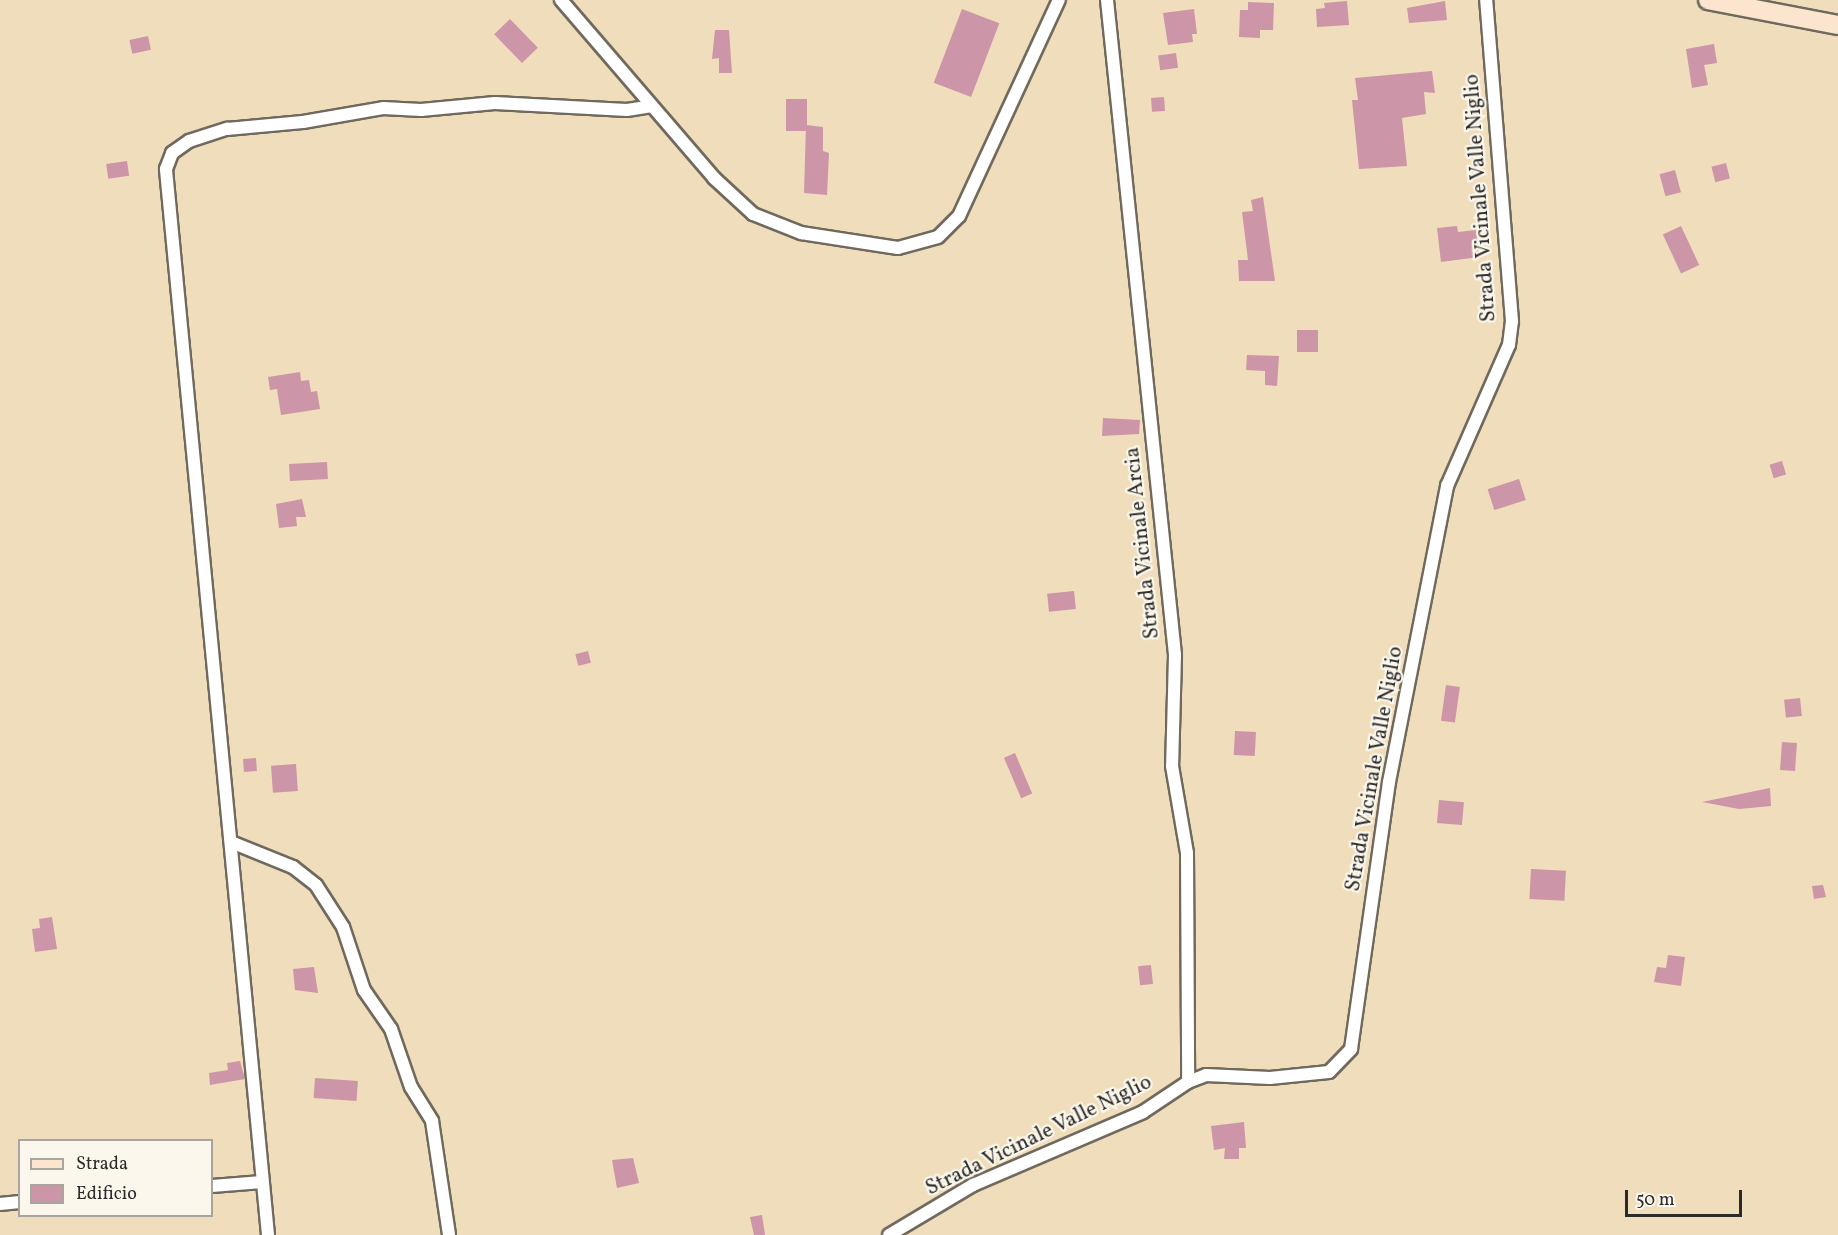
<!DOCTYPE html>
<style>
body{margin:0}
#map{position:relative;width:1838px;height:1235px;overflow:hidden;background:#efddbb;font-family:Vollkorn,serif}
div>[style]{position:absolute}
.building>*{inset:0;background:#cd95a8;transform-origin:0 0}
.roads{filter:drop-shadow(2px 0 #70695d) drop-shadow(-2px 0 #70695d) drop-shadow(0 2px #70695d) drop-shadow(0 -2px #70695d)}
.street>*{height:12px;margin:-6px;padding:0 6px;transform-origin:6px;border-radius:6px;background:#fff}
.secondary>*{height:18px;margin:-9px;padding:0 9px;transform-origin:9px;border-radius:9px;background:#fbe5cf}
span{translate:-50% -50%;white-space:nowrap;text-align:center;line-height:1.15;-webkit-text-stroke:4.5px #fbf7ec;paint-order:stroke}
.street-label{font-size:21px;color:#2b2b2b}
.legend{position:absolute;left:18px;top:1139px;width:195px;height:78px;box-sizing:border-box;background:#fbf7ec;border:2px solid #a8a59f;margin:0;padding:8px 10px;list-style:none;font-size:18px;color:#2b2b2b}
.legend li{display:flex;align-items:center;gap:12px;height:30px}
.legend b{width:30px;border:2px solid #a8a59f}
.scale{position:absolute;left:1625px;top:1190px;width:117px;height:27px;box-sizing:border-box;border:3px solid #2b2b2b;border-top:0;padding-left:8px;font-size:18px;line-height:21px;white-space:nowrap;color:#2b2b2b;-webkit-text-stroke:4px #fbf7ec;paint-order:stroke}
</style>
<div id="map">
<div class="building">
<i style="clip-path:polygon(1347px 1px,1349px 25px,1317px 27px,1316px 9px,1325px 8px,1324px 3px)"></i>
<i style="clip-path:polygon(1445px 1px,1447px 20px,1409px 23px,1407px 8px)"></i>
<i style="clip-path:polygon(1248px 2px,1274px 3px,1273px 30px,1260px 30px,1260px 38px,1239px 37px,1240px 10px,1248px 10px)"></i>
<i style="left:962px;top:9px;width:40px;height:79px;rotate:21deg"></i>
<i style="clip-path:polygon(1194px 9px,1197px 34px,1192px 34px,1193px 42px,1168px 45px,1163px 13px)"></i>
<i style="left:510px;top:19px;width:40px;height:22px;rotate:46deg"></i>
<i style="clip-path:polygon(715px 30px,729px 30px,732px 73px,719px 73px,719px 58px,712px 59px)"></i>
<i style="left:148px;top:36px;width:14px;height:19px;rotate:78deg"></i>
<i style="clip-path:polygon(1714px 44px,1717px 63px,1704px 65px,1708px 85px,1692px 88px,1686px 49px)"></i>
<i style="left:1176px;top:53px;width:15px;height:18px;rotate:82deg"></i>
<i style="clip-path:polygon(1432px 71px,1435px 93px,1424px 92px,1426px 114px,1402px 118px,1407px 166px,1359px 169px,1352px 100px,1358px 100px,1355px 78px)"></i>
<i style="left:1164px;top:97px;width:14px;height:13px;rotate:86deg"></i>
<i style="left:786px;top:99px;width:21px;height:32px"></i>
<i style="clip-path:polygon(806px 125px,823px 127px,823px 151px,829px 153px,827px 195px,804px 193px)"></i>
<i style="left:127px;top:161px;width:15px;height:21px;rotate:82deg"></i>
<i style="left:1726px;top:163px;width:16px;height:15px;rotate:76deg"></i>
<i style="left:1675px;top:170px;width:23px;height:16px;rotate:75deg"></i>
<i style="clip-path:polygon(1263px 197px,1275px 281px,1239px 281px,1238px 260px,1248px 260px,1242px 212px,1253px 211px,1251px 200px)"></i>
<i style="clip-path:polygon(1457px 226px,1458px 232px,1476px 230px,1479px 257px,1441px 262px,1437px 228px)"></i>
<i style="left:1681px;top:226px;width:43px;height:20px;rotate:65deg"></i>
<i style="left:1297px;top:330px;width:21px;height:22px"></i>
<i style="clip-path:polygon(1247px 355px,1279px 356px,1277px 386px,1265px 385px,1265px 371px,1246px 370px)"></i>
<i style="clip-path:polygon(300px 372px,301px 381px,309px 380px,311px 392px,317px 391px,320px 409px,281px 415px,277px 389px,270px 390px,268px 377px)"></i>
<i style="clip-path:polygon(1103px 418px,1140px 420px,1139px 434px,1102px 436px)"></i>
<i style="left:1782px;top:461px;width:14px;height:13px;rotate:73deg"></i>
<i style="left:327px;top:462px;width:17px;height:38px;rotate:87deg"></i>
<i style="left:1519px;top:479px;width:22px;height:33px;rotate:72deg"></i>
<i style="clip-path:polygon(302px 499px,306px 517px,296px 517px,297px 526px,279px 528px,276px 504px)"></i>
<i style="left:1074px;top:591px;width:18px;height:27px;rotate:84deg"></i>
<i style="left:588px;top:651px;width:12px;height:13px;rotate:76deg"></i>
<i style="left:1446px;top:685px;width:14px;height:36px;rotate:8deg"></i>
<i style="left:1800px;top:698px;width:18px;height:16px;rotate:84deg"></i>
<i style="left:1235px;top:731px;width:21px;height:24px;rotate:3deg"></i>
<i style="left:1782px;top:742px;width:15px;height:28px;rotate:4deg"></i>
<i style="left:1015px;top:753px;width:44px;height:12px;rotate:67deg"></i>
<i style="left:256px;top:758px;width:13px;height:13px;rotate:86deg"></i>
<i style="left:296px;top:764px;width:27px;height:25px;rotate:86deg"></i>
<i style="clip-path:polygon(1770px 788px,1771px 806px,1739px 809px,1702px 802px)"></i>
<i style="left:1439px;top:800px;width:25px;height:23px;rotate:5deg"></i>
<i style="left:1531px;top:869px;width:35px;height:30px;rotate:3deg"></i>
<i style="clip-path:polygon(1823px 885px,1826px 897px,1814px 899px,1812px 886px)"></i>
<i style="clip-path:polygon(52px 917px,57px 949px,35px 952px,32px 929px,40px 928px,39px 919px)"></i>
<i style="clip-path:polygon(1668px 955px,1685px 957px,1681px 986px,1654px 982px,1657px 967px,1666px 968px)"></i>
<i style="left:1151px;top:965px;width:19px;height:13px;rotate:84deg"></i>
<i style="clip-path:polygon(314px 967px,318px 993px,295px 990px,293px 969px)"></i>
<i style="clip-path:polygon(240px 1061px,245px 1079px,210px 1085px,209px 1073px,228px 1070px,227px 1063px)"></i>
<i style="left:315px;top:1078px;width:43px;height:20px;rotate:4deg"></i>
<i style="clip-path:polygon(1244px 1122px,1246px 1148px,1239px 1148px,1239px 1159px,1224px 1159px,1225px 1148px,1214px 1150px,1211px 1126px)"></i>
<i style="clip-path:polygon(633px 1158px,639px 1183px,617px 1188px,612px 1160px)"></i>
<i style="clip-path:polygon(762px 1215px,765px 1235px,754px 1235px,750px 1217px)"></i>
</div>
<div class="roads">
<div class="street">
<i style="left:561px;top:0;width:235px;rotate:49.3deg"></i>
<i style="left:714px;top:178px;width:53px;rotate:42.7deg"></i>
<i style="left:753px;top:214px;width:52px;rotate:21.6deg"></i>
<i style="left:801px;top:233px;width:98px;rotate:8.8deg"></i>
<i style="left:898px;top:248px;width:41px;rotate:-15.4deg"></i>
<i style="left:938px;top:237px;width:30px;rotate:-45deg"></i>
<i style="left:959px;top:216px;width:238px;rotate:-65.2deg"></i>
<i style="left:1107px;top:0;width:659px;rotate:84.07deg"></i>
<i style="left:1175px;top:655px;width:111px;rotate:91.5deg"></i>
<i style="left:1172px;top:766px;width:88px;rotate:80.2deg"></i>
<i style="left:1187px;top:853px;width:229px;rotate:89.7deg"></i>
<i style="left:231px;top:842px;width:67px;rotate:22deg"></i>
<i style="left:293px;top:867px;width:29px;rotate:38deg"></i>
<i style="left:316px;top:885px;width:50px;rotate:57.3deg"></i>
<i style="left:343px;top:927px;width:66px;rotate:71.6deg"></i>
<i style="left:364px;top:990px;width:47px;rotate:55.3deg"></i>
<i style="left:391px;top:1029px;width:61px;rotate:71deg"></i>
<i style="left:411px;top:1087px;width:40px;rotate:58deg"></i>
<i style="left:432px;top:1121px;width:115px;rotate:81.5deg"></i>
<i style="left:212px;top:1186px;width:50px;rotate:-4.6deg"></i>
<i style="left:0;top:1204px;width:20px;rotate:-6deg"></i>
<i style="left:268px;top:1235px;width:1071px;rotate:-95.47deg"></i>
<i style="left:166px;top:169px;width:17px;rotate:-69deg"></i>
<i style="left:172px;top:153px;width:21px;rotate:-35deg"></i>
<i style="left:189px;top:141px;width:40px;rotate:-18deg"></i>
<i style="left:227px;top:129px;width:76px;rotate:-5.3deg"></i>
<i style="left:303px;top:122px;width:81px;rotate:-9.9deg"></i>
<i style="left:383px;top:108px;width:38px;rotate:3deg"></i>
<i style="left:421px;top:110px;width:74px;rotate:-5.4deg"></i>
<i style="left:495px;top:103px;width:132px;rotate:3deg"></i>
<i style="left:627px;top:110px;width:25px;rotate:-9deg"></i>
<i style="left:889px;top:1235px;width:98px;rotate:-30.8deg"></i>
<i style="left:973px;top:1185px;width:185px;rotate:-23.2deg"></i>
<i style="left:1143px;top:1112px;width:54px;rotate:-33.7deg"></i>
<i style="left:1188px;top:1082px;width:19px;rotate:-21deg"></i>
<i style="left:1206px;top:1075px;width:64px;rotate:2.7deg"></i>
<i style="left:1270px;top:1078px;width:59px;rotate:-5.8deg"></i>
<i style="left:1329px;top:1072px;width:32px;rotate:-46deg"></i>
<i style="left:1351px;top:1049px;width:270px;rotate:-81.9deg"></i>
<i style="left:1389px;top:782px;width:302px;rotate:-78.9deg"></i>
<i style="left:1447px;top:486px;width:154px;rotate:-66.3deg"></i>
<i style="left:1509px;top:345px;width:24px;rotate:-83deg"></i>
<i style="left:1512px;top:321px;width:322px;rotate:-94.6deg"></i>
</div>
<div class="secondary">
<i style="left:1708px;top:0;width:132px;rotate:10.9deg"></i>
</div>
</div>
<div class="street-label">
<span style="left:1481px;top:198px;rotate:-94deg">Strada Vicinale Valle Niglio</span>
<span style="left:1143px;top:543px;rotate:-96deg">Strada Vicinale Arcia</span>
<span style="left:1375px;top:769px;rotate:-80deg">Strada Vicinale Valle Niglio</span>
<span style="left:1039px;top:1136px;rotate:-26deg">Strada Vicinale Valle Niglio</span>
</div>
<ul class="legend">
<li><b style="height:8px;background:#fbe5cf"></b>Strada</li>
<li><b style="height:16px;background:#cd95a8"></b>Edificio</li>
</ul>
<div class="scale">50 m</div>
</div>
